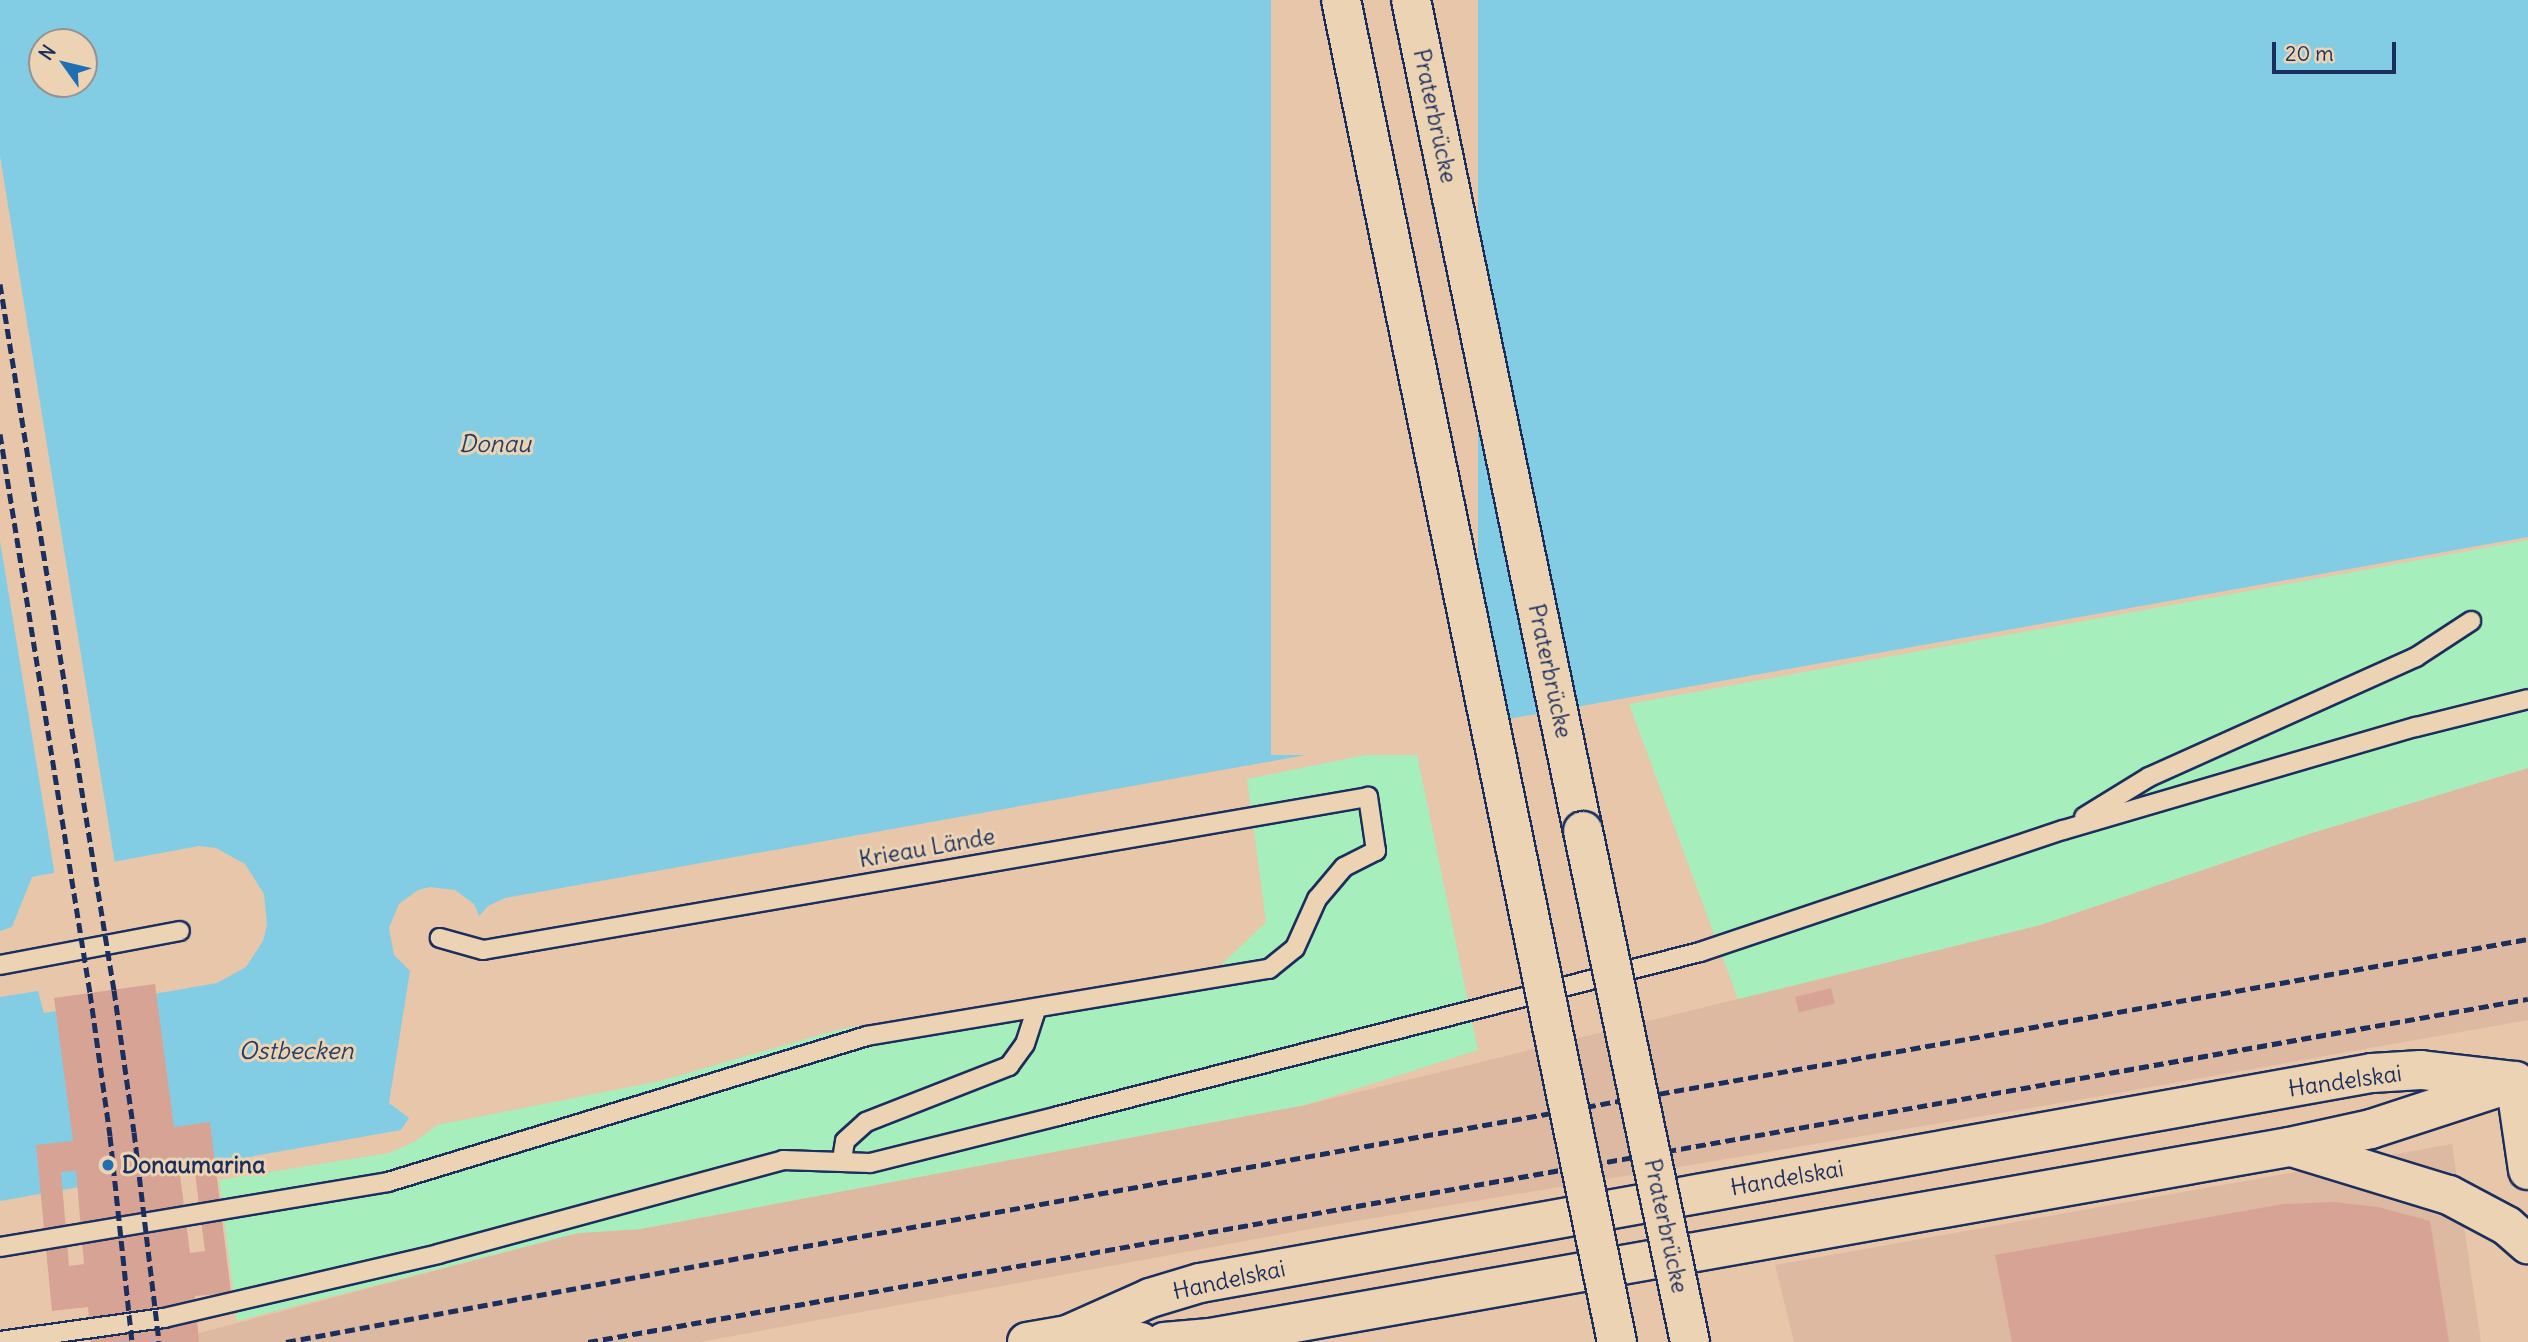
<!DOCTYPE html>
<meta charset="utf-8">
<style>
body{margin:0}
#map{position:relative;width:2528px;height:1342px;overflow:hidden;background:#e7c6aa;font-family:Delius,sans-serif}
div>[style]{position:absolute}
.built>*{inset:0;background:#deb9a2}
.green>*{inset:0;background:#a6eebc}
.water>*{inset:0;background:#83cde4}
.pier>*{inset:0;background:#e7c6aa;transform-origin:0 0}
.building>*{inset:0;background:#d7a394;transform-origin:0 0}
.roads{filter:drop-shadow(2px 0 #1b2f5e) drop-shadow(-2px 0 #1b2f5e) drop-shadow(0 2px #1b2f5e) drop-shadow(0 -2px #1b2f5e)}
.service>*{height:18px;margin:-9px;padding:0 9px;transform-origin:9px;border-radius:9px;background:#ebd3b3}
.primary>*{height:38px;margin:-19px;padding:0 19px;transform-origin:19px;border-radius:19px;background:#ebd3b3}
.motorway>*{height:38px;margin:-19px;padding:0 19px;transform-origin:19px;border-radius:19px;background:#ebd3b3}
.rail>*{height:5px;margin-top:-2.5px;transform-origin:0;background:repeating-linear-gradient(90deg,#1b2f5e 0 10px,transparent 0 15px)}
.bridges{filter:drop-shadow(2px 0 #1b2f5e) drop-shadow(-2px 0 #1b2f5e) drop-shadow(0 2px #1b2f5e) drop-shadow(0 -2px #1b2f5e)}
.motorway-bridge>*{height:38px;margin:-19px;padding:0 19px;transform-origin:19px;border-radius:19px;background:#ebd3b3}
.dots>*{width:19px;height:19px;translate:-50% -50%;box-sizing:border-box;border:4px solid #ebd3b3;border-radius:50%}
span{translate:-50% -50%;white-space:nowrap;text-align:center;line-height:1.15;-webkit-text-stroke:6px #ebd3b3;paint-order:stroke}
.street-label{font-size:23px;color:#1b2f5e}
.poi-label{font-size:23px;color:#1b2f5e;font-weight:700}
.left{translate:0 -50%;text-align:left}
.water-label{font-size:24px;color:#253f6b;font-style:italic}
.north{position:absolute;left:28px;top:28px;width:70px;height:70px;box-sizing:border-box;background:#ebd3b3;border:2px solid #989191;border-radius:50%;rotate:304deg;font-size:19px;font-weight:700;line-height:28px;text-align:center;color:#1b2f5e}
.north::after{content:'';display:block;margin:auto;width:24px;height:32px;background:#1f6fb2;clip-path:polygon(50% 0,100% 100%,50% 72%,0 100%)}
.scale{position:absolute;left:2272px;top:42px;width:124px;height:32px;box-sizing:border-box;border:4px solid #1b2f5e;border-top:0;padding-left:9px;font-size:21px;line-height:24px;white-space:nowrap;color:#1b2f5e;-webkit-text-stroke:5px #ebd3b3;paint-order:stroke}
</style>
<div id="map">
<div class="built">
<i style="clip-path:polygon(2528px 768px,2528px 1020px,2078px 1100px,1321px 1227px,700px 1342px,153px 1342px,188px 1336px,578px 1233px,640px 1229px,1305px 1105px,2040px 925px,2312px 833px)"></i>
<i style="clip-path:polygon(2452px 1144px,2481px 1342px,1794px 1342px,1775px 1265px)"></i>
</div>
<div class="green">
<i style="clip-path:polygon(2528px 540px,2528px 768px,2312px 833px,2040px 925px,1738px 999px,1629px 704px)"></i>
<i style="clip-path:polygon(1415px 745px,1478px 1050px,1305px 1105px,640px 1229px,578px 1233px,237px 1321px,219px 1180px,389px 1153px,414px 1142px,437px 1125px,660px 1081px,841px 1029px,1218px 968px,1266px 922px,1247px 779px)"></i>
</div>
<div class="water">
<i style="clip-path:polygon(evenodd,0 0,2528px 0,2528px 537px,505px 898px,488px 906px,479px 916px,474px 904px,455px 890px,430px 887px,418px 890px,399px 904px,389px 928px,394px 955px,410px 971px,389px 1103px,409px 1118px,401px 1130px,0 1201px,0 997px,38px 991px,44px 1013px,217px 983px,246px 967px,263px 941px,267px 925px,264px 894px,245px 864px,216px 848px,199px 846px,32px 877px,12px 927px,0 931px,0 0,42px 42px,84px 42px,84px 84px,42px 84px,42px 42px)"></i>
</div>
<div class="pier">
<i style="left:1271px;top:0;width:207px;height:755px"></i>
<i style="clip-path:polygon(0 156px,115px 864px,55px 876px,0 541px)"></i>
</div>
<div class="building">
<i style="clip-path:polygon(evenodd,155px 984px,174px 1127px,210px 1122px,231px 1293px,195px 1296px,199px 1342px,91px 1342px,88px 1307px,52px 1311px,36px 1145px,73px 1141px,54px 998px,155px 984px,193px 1157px,205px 1251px,190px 1253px,178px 1159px,193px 1157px,155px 984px,76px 1171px,84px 1264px,69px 1266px,61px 1172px,76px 1171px)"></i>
<i style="left:1831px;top:988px;width:16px;height:37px;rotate:76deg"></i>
<i style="clip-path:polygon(2334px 1202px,2378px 1207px,2430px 1221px,2449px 1342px,2012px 1342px,1995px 1255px,2283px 1204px)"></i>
</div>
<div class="roads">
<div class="service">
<i style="left:2084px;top:817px;width:76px;rotate:-31.6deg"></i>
<i style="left:2149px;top:777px;width:293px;rotate:-24.2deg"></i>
<i style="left:2416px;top:657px;width:66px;rotate:-33.2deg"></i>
<i style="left:0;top:965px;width:183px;rotate:-10.7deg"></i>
<i style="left:842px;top:1160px;width:19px;rotate:-81deg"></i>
<i style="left:845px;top:1141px;width:28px;rotate:-42deg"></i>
<i style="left:866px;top:1122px;width:154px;rotate:-21.4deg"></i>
<i style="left:1009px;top:1066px;width:27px;rotate:-54deg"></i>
<i style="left:1025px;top:1044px;width:36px;rotate:-72deg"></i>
<i style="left:0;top:1247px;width:393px;rotate:-9.5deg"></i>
<i style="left:388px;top:1182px;width:501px;rotate:-16.95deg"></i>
<i style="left:867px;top:1036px;width:408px;rotate:-9.5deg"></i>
<i style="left:1269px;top:969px;width:33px;rotate:-39deg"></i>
<i style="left:1295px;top:948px;width:54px;rotate:-65.8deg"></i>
<i style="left:1317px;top:899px;width:42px;rotate:-49.8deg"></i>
<i style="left:1344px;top:867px;width:36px;rotate:-27deg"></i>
<i style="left:1376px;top:851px;width:55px;rotate:-98.4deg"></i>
<i style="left:1368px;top:797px;width:898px;rotate:170.19deg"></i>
<i style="left:483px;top:950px;width:45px;rotate:-164.4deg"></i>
<i style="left:0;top:1341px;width:166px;rotate:-8deg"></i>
<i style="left:164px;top:1318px;width:281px;rotate:-13.1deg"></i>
<i style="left:438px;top:1254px;width:358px;rotate:-15.2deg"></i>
<i style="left:783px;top:1160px;width:87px;rotate:2deg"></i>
<i style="left:870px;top:1163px;width:194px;rotate:-14deg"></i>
<i style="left:1058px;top:1116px;width:663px;rotate:-14.33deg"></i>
<i style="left:1700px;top:952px;width:383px;rotate:-18.6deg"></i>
<i style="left:2063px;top:830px;width:368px;rotate:-16.3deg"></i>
<i style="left:2416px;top:727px;width:115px;rotate:-14deg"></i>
</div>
<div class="primary">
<i style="left:2515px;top:1081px;width:90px;rotate:81.7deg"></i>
<i style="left:2295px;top:1148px;width:161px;rotate:17deg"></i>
<i style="left:2449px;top:1195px;width:66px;rotate:28.1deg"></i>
<i style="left:2507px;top:1226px;width:28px;rotate:41deg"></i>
<i style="left:1070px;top:1335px;width:71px;rotate:5.6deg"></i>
<i style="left:1027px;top:1342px;width:41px;rotate:-9.9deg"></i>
<i style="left:1067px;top:1335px;width:91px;rotate:-24deg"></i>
<i style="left:1150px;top:1298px;width:52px;rotate:-16.7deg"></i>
<i style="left:1200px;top:1283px;width:1191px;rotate:-10.16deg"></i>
<i style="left:2372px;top:1073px;width:49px;rotate:-3.5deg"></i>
<i style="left:2421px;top:1070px;width:95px;rotate:6.7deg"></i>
<i style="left:1164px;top:1342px;width:46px;rotate:-5deg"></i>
<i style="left:1210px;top:1338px;width:1096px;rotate:-10.04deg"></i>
<i style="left:2289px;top:1147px;width:84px;rotate:-12.4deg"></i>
<i style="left:2371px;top:1129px;width:142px;rotate:-18.1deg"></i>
</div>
<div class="motorway">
<i style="left:1411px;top:0;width:849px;rotate:78.31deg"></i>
</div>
</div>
<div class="rail">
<i style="left:0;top:284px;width:715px;rotate:80.83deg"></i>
<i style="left:114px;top:990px;width:143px;rotate:82deg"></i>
<i style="left:134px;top:1132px;width:211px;rotate:83.2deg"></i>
<i style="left:0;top:434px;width:566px;rotate:80.85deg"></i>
<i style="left:90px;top:993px;width:144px;rotate:82deg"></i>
<i style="left:110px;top:1136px;width:207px;rotate:83.9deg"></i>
<i style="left:286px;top:1342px;width:466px;rotate:-10.5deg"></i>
<i style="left:744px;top:1257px;width:1812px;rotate:-10.11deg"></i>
<i style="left:588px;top:1342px;width:1970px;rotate:-10.03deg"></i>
</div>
<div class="bridges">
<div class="motorway-bridge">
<i style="left:1341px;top:0;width:1370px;rotate:78.38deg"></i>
<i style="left:1583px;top:831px;width:522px;rotate:78.17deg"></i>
</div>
</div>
<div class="dots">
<i style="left:108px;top:1165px;background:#1f6fb2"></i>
</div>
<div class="street-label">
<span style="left:1435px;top:116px;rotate:78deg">Praterbrücke</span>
<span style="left:1550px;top:671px;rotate:78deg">Praterbrücke</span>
<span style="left:927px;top:848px;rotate:-10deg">Krieau Lände</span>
<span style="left:2345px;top:1081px;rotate:-8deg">Handelskai</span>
<span style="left:1787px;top:1178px;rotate:-10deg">Handelskai</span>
<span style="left:1666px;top:1226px;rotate:78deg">Praterbrücke</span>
<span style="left:1229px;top:1280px;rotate:-12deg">Handelskai</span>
</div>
<div class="poi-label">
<span class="left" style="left:122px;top:1165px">Donaumarina</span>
</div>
<div class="water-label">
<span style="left:495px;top:444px">Donau</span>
<span style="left:296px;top:1051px">Ostbecken</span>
</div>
<div class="north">N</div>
<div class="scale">20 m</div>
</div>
